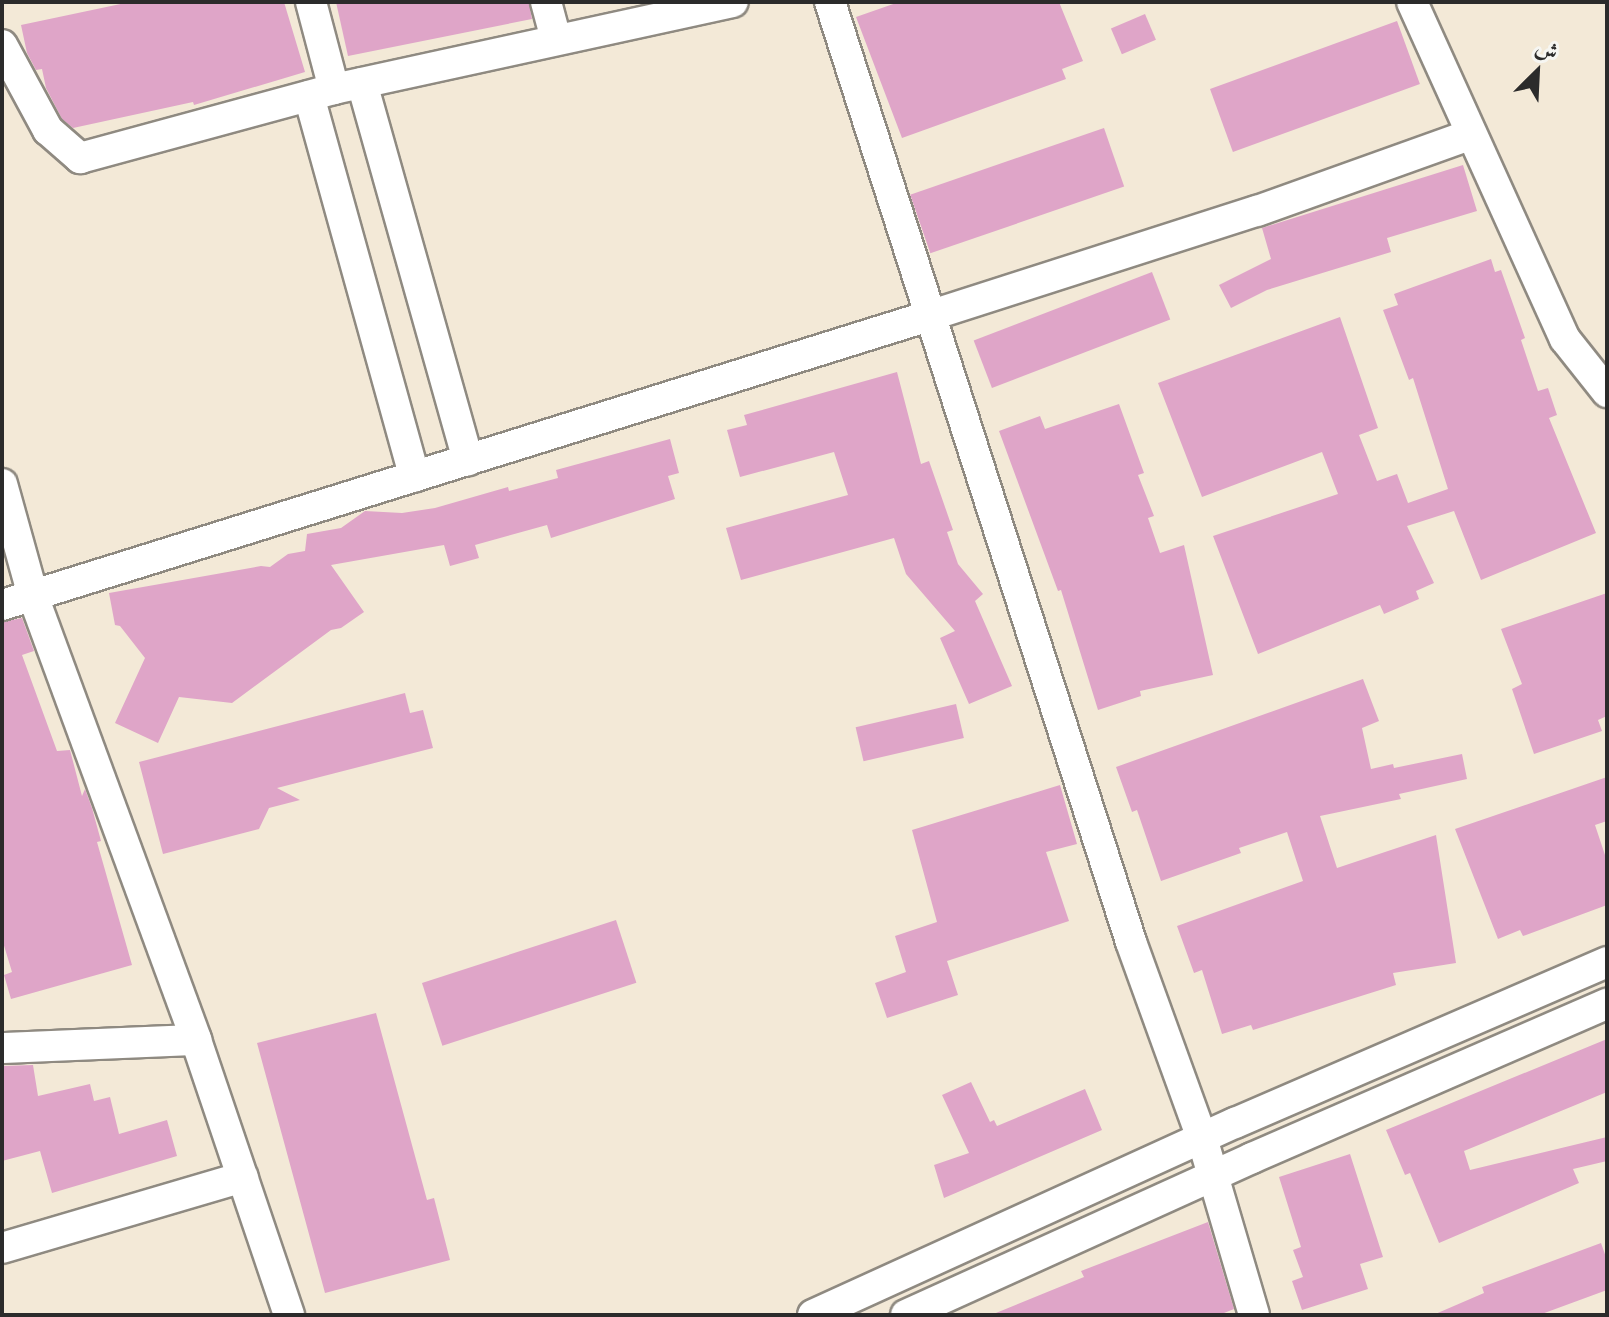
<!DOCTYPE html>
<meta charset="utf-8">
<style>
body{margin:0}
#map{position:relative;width:1609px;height:1317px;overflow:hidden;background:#f3e9d7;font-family:"IM FELL Double Pica",Amiri,serif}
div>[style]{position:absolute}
.building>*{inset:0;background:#dfa5c8;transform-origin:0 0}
.roads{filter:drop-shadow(2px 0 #8f8a81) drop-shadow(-2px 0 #8f8a81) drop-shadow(0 2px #8f8a81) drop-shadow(0 -2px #8f8a81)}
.minor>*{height:30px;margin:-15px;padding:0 15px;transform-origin:15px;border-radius:15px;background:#fff}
span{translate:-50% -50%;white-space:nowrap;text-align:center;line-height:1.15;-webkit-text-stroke:6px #f6f6f2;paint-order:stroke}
.frame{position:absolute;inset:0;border:4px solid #2b2b2b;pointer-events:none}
.north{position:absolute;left:1497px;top:32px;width:80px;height:80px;-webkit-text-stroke:6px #f6f6f2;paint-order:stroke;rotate:24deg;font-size:22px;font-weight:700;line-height:32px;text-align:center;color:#2b2b2b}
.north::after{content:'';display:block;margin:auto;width:28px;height:36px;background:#2b2b2b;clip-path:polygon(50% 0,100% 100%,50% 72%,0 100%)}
</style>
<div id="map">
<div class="building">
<i style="clip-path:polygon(130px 2px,284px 2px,305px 72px,194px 105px,193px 102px,73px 128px,62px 119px,46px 88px,42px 69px,36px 70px,27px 53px,21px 25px)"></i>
<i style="clip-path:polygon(336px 2px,529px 2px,532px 19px,348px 56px)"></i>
<i style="clip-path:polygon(899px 2px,1059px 2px,1083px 61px,1062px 69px,1066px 79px,902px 138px,856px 17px)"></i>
<i style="left:1145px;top:14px;width:28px;height:37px;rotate:67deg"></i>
<i style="left:1397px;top:21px;width:67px;height:199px;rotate:70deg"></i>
<i style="left:1104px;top:128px;width:62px;height:205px;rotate:71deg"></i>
<i style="clip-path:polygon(1463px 165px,1477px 211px,1387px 238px,1391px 252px,1267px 290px,1231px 308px,1219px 285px,1271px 259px,1262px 228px)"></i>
<i style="clip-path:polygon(1491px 259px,1495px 272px,1501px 270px,1525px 338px,1521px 340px,1538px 391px,1548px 388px,1557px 415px,1549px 418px,1596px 533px,1481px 580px,1454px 511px,1407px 526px,1434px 583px,1416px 591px,1419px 599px,1384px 614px,1380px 605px,1258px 654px,1213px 536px,1338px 494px,1322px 452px,1202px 497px,1158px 383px,1340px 317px,1378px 428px,1359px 435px,1377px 481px,1397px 474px,1408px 503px,1448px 489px,1413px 378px,1409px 380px,1383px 310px,1398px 305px,1394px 294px)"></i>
<i style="left:1152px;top:272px;width:51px;height:191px;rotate:69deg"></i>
<i style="clip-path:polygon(897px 372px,921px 464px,929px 461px,953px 530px,947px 532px,958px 564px,983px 594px,975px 601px,1012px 686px,969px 704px,940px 638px,955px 631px,906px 574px,894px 538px,741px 580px,726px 528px,848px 495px,834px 452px,740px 477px,727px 430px,747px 425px,744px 415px)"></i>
<i style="clip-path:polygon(1119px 404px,1144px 473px,1138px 475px,1154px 516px,1148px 518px,1160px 553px,1184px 545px,1213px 675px,1140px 691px,1141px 696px,1098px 710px,1061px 590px,1058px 591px,999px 431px,1040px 416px,1045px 429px)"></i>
<i style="clip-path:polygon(670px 439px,679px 473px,668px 476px,675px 499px,551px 538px,547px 525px,475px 545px,479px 558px,450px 566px,444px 545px,331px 565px,364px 612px,341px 628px,331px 630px,232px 703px,179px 697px,158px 743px,115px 723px,145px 658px,120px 626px,115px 625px,109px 593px,261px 566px,270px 567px,288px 554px,305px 551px,307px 534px,341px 528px,365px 511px,402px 513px,435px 508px,508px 487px,509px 491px,558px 478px,556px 470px)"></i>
<i style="clip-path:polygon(1607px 593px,1607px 716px,1598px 720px,1602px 731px,1534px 754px,1512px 689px,1522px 684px,1501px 629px)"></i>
<i style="clip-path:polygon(22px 618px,34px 651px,22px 655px,57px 751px,70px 750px,82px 796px,85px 789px,92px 808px,101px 841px,97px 842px,132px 965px,11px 999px,4px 975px,12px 972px,2px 939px,2px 622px)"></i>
<i style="clip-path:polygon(1363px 679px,1379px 721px,1362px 728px,1371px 769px,1393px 764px,1394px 768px,1462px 754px,1467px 779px,1399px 794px,1401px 799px,1320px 816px,1337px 868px,1436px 835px,1456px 963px,1393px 973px,1396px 985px,1253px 1030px,1251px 1025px,1222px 1034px,1202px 970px,1194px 973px,1177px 926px,1303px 881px,1287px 832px,1239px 848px,1241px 853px,1161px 881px,1137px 810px,1132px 812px,1116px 767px)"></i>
<i style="clip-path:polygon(405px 693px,410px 713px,423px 710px,433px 748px,277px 788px,300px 800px,269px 808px,259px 829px,163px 854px,139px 762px)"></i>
<i style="left:956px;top:704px;width:35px;height:103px;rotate:77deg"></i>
<i style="clip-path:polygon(1607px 777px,1607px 821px,1595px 825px,1607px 861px,1607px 905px,1523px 936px,1520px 930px,1498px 939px,1455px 829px)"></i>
<i style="clip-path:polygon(1060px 785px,1077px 844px,1046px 852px,1069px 921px,947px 961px,958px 995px,887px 1018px,875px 983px,906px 972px,895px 936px,937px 922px,912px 830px)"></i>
<i style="left:616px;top:920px;width:66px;height:204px;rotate:72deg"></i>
<i style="clip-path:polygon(376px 1013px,427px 1200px,434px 1198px,450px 1260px,325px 1293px,257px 1043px)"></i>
<i style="clip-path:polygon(1607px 1039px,1607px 1092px,1464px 1151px,1470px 1170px,1607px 1137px,1607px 1161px,1573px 1169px,1579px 1183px,1439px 1243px,1410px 1173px,1405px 1175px,1386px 1130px)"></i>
<i style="clip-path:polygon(33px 1065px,38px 1096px,90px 1084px,94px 1101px,110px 1097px,119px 1134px,167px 1120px,177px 1156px,52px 1193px,40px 1151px,2px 1161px,2px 1066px)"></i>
<i style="clip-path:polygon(971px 1082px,990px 1122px,994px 1120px,997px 1126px,1085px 1089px,1102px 1130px,944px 1198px,934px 1165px,969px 1153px,942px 1095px)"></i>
<i style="clip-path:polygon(1350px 1154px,1383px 1257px,1360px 1264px,1368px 1289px,1302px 1310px,1292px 1281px,1303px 1277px,1293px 1250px,1301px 1247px,1279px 1177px)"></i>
<i style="clip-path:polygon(1208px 1222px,1234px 1309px,1219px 1315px,991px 1315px,1084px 1277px,1081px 1271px)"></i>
<i style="clip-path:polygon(1601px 1243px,1607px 1260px,1607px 1290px,1539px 1315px,1433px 1315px,1484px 1293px,1482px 1287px)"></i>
</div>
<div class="roads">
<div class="minor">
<i style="left:311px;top:2px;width:90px;rotate:75.2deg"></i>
<i style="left:546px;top:2px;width:38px;rotate:75deg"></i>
<i style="left:830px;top:2px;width:987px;rotate:72.24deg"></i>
<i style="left:1131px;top:942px;width:208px;rotate:70.1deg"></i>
<i style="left:1202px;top:1138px;width:184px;rotate:73.6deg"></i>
<i style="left:1412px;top:2px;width:370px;rotate:65.6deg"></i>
<i style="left:1565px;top:339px;width:68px;rotate:51.6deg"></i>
<i style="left:2px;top:45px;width:97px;rotate:61.6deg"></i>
<i style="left:48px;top:130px;width:43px;rotate:41.2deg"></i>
<i style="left:80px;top:158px;width:263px;rotate:-15.2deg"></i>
<i style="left:334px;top:89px;width:408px;rotate:-12.3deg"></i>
<i style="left:362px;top:83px;width:392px;rotate:74.3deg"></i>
<i style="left:309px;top:96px;width:395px;rotate:74.5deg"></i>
<i style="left:2px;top:484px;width:116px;rotate:74.5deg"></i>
<i style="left:33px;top:596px;width:473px;rotate:69.8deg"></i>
<i style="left:196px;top:1040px;width:290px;rotate:71.3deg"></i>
<i style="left:2px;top:605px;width:971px;rotate:-17.32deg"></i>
<i style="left:929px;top:316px;width:344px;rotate:-17.8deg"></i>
<i style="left:1257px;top:211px;width:225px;rotate:-19.7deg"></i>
<i style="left:2px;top:1048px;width:194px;rotate:-2.4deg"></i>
<i style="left:2px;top:1248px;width:251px;rotate:-16.4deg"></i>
<i style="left:813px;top:1315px;width:464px;rotate:-24.5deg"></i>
<i style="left:1235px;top:1123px;width:405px;rotate:-23.4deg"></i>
<i style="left:906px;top:1315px;width:380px;rotate:-24.4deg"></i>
<i style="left:1252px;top:1158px;width:387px;rotate:-23.5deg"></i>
</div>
</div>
<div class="frame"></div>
<div class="north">ش</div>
</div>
